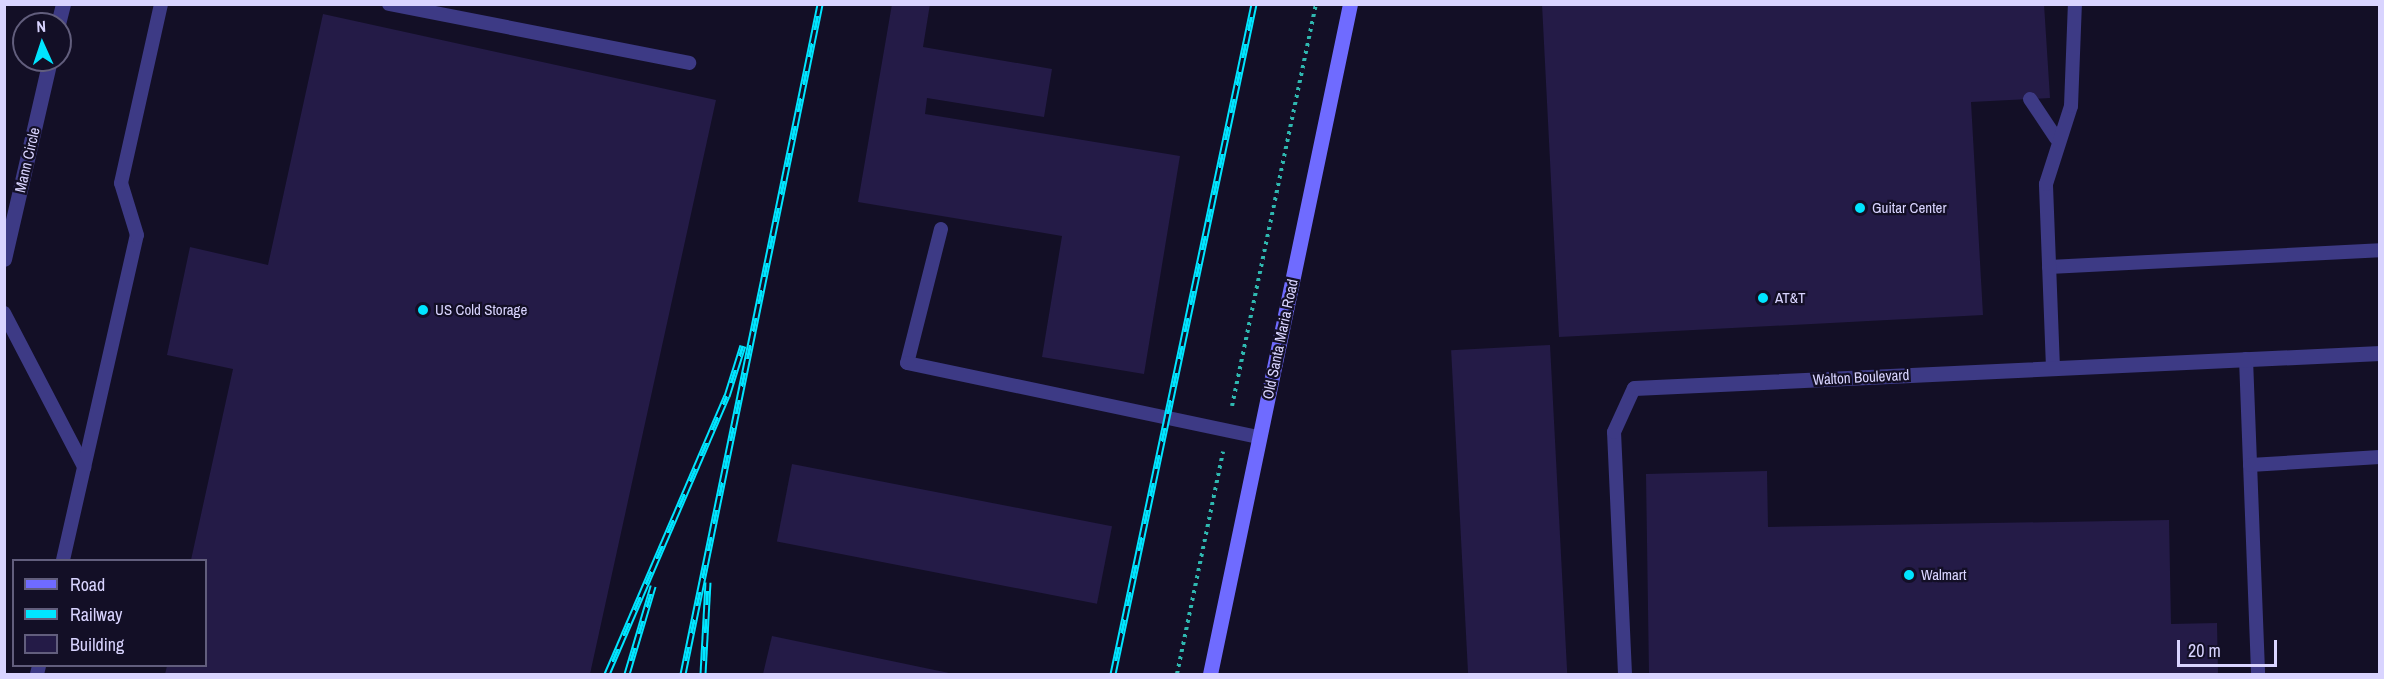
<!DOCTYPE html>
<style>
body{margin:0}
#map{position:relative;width:2384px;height:679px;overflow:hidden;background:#130f26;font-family:"Archivo Narrow",sans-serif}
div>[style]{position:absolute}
.building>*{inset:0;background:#241b47;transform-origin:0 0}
.path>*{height:4px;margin-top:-2px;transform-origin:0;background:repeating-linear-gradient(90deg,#2fb8b0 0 3px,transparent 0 7.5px)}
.service>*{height:14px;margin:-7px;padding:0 7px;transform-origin:7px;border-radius:7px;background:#3d3a85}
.minor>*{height:15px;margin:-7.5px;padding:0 7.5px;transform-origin:7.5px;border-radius:7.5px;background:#3d3a85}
.secondary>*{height:15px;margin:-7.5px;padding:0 7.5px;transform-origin:7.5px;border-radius:7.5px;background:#6f6bff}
.rail>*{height:7px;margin-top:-3.5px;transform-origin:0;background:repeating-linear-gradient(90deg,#130f26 0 14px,#00e5ff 0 28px);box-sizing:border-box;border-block:2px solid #00e5ff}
.dots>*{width:16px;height:16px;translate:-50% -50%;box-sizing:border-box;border:3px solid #130f26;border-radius:50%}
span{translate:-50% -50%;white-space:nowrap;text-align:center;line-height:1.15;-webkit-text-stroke:4.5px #130f26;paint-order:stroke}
.street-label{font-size:15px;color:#d9d4ff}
.poi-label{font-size:15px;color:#d9d4ff}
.left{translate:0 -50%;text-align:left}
.frame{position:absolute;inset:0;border:6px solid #d9d4ff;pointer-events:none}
.legend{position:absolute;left:12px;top:559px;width:195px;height:108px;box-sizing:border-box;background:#130f26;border:2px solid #625e7d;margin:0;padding:8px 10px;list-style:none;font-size:18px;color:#d9d4ff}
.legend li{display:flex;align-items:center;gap:12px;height:30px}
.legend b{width:30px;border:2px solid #625e7d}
.north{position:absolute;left:12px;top:12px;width:60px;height:60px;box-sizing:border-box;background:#130f26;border:2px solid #625e7d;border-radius:50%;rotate:357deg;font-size:16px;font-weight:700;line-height:24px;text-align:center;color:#d9d4ff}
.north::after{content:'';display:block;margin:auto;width:21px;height:27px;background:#00e5ff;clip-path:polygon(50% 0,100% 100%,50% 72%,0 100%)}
.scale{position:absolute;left:2177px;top:640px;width:100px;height:27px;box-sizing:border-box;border:3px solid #d9d4ff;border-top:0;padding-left:8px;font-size:18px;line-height:21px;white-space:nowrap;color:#d9d4ff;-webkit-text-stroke:4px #130f26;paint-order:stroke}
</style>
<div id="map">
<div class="building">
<i style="clip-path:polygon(892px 4px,930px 4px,923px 47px,1052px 69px,1044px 117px,927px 98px,925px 114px,1180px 156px,1144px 374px,1042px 357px,1062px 236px,858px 202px)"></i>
<i style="clip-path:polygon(1542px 4px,2044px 4px,2050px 98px,1971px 102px,1983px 315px,1559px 337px)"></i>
<i style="clip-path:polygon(323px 14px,716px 100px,590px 674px,165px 674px,167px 666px,206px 666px,206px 560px,191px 560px,233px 369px,167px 355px,190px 247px,268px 265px)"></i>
<i style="left:1550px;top:345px;width:329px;height:99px;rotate:87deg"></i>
<i style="left:792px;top:464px;width:326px;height:79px;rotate:11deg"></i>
<i style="clip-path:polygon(1767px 471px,1768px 527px,2169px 520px,2171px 624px,2217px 623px,2218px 674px,1649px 674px,1646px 474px)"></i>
<i style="clip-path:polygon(772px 636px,949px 673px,949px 674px,763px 674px)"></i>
</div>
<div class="path">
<i style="left:1232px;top:406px;width:411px;rotate:-78.2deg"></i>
<i style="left:1177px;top:674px;width:227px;rotate:-78.3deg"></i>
</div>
<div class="service">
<i style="left:389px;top:4px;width:306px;rotate:11.1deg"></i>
<i style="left:2030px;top:99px;width:47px;rotate:56.3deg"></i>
<i style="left:941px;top:229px;width:138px;rotate:104.2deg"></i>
<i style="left:907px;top:363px;width:360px;rotate:11.9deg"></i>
<i style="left:2049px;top:267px;width:331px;rotate:-2.9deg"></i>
<i style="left:4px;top:313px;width:174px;rotate:62.5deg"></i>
<i style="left:2246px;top:359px;width:315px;rotate:87.8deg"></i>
<i style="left:2053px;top:368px;width:184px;rotate:-92.2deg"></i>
<i style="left:2046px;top:184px;width:82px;rotate:-72.2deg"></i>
<i style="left:2071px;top:106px;width:102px;rotate:-87.8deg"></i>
<i style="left:2250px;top:465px;width:130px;rotate:-3.5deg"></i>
<i style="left:63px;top:560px;width:333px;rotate:-77.2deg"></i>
<i style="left:137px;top:235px;width:54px;rotate:-107.1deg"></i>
<i style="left:121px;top:183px;width:183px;rotate:-77.4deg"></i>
<i style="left:37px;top:674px;width:8px;rotate:-76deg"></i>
<i style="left:1625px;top:674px;width:242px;rotate:-92.6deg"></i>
<i style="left:1614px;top:432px;width:48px;rotate:-65.6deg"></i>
</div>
<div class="minor">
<i style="left:58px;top:24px;width:21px;rotate:-76deg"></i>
<i style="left:4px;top:259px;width:204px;rotate:-77deg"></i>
<i style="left:1634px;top:388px;width:747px;rotate:-2.69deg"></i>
</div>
<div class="secondary">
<i style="left:1210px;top:674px;width:684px;rotate:-78.2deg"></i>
</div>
<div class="rail">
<i style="left:607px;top:674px;width:303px;rotate:-66.7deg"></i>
<i style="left:727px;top:396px;width:53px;rotate:-72.6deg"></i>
<i style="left:627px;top:674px;width:92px;rotate:-73.5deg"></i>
<i style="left:683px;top:674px;width:684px;rotate:-78.44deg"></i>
<i style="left:703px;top:674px;width:92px;rotate:-86.9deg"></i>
<i style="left:1113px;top:674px;width:685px;rotate:-78.12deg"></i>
</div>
<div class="dots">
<i style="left:1860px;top:208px;background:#00e5ff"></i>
<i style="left:1763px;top:298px;background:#00e5ff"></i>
<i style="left:423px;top:310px;background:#00e5ff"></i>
<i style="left:1909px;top:575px;background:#00e5ff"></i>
</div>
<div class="street-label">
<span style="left:27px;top:160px;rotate:-77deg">Mann Circle</span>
<span style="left:1280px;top:339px;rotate:-78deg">Old Santa Maria Road</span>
<span style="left:1861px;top:377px;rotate:-3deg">Walton Boulevard</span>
</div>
<div class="poi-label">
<span class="left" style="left:1872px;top:208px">Guitar Center</span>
<span class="left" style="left:1775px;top:298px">AT&amp;T</span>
<span class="left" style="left:435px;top:310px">US Cold Storage</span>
<span class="left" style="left:1921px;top:575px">Walmart</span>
</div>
<div class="frame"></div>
<ul class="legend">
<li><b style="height:8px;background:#6f6bff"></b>Road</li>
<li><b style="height:8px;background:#00e5ff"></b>Railway</li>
<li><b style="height:16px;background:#241b47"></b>Building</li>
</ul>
<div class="north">N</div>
<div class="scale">20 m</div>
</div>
